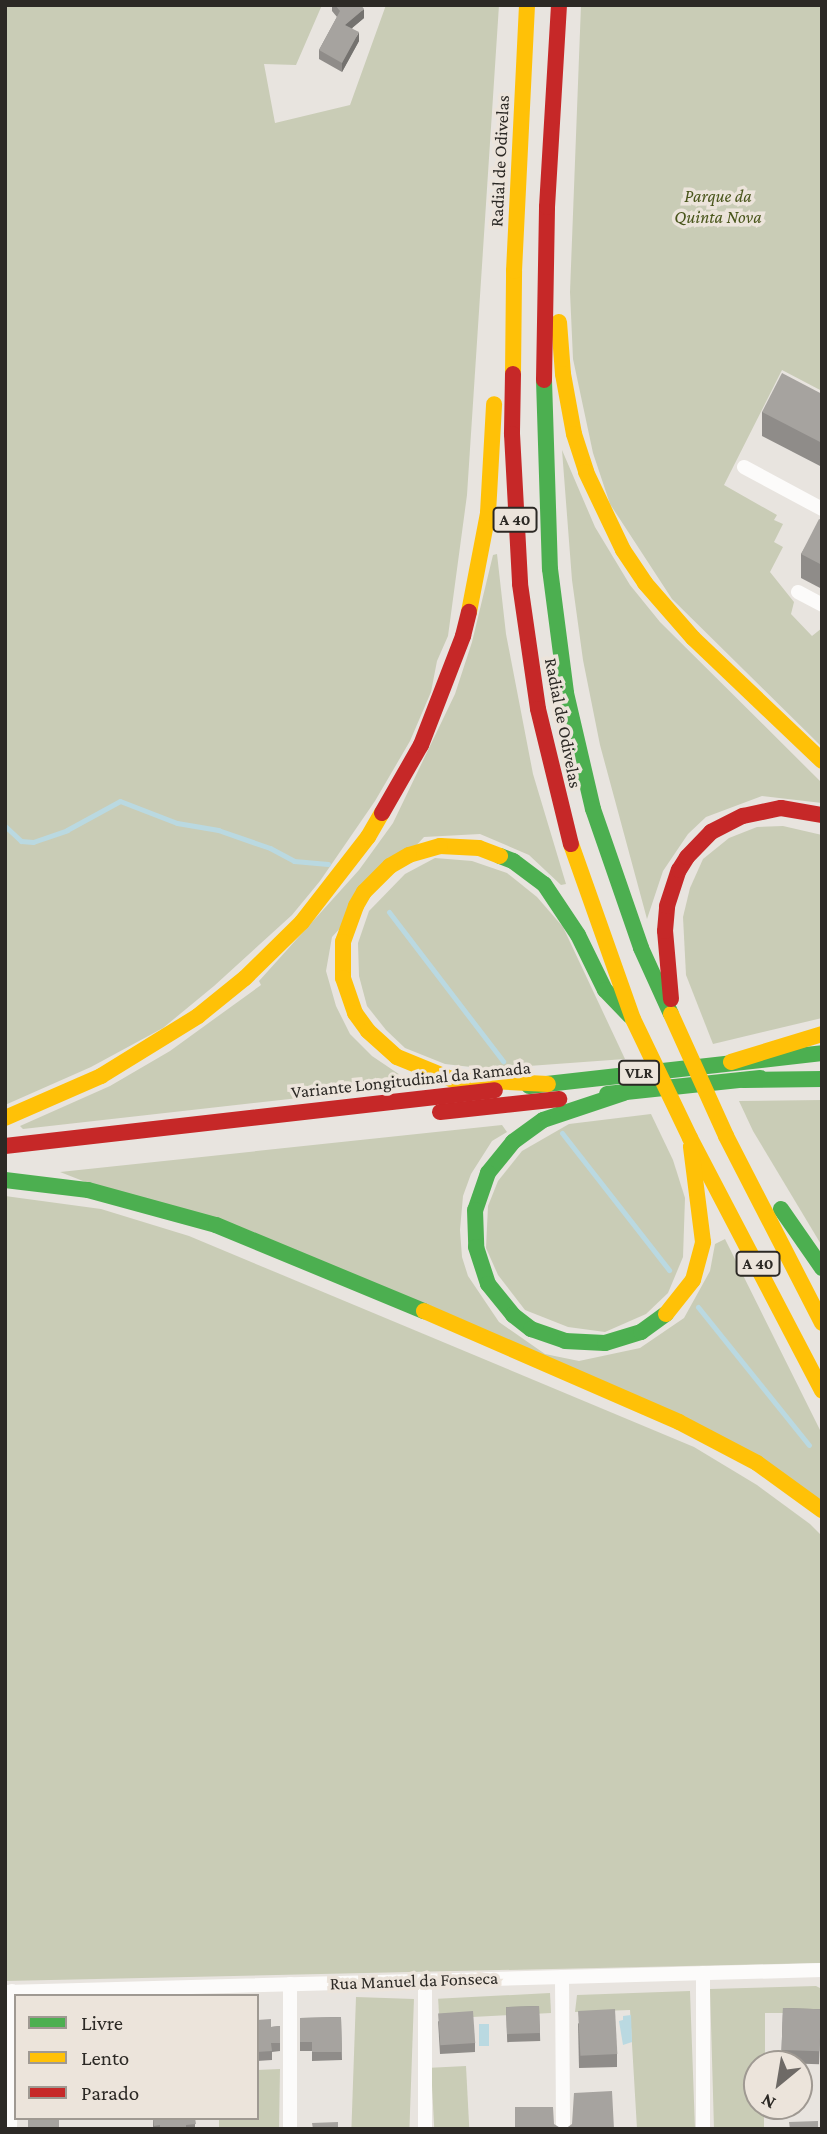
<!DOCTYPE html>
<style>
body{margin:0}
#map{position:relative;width:827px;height:2134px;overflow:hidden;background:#e8e4df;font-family:"Crimson Pro",serif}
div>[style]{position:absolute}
.green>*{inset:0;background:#c9ccb6;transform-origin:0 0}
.water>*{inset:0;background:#bad9e1;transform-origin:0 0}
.stream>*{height:5px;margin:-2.5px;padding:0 2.5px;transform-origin:2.5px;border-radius:2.5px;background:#bad9e1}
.street>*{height:14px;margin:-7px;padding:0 7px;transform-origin:7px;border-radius:7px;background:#fcfbfa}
.fast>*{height:16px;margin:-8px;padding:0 8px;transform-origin:8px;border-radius:8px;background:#4caf50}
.slow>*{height:16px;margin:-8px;padding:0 8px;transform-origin:8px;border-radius:8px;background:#ffc107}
.jam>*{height:16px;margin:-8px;padding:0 8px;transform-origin:8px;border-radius:8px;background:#c62828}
.wall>*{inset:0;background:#8f8c89;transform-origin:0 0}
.shaded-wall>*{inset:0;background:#74726f}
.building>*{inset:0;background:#a6a39f;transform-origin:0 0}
span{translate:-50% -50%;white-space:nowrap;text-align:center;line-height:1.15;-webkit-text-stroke:7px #ece4db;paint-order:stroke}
.shield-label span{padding:2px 5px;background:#ece4db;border:2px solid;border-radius:5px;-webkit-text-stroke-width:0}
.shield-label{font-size:16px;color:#2c2925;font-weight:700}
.street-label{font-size:18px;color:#2c2925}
.park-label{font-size:18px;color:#49551b;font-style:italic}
.frame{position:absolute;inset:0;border:7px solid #2c2925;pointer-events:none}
.legend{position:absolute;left:14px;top:1994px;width:245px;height:126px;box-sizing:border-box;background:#ece4db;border:2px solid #9f9992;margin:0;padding:9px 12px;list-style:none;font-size:21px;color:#2c2925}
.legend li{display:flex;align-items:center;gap:14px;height:35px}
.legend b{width:35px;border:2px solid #9f9992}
.north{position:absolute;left:743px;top:2050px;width:70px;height:70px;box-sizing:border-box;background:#ece4db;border:2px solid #9f9992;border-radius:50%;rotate:210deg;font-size:19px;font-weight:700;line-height:28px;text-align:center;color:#2c2925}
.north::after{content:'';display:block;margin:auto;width:24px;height:32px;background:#6e6a66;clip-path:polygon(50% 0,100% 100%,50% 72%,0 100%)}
</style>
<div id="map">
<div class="green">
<i style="clip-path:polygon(5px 5px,322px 5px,296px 65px,264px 64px,275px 123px,350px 105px,386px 5px,499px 5px,467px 495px,448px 636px,437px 661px,431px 692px,410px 741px,375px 801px,320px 881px,292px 915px,214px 986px,163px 1028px,91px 1067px,5px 1105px)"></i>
<i style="clip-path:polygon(581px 5px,822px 5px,822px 391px,782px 370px,724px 485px,777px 515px,774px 520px,783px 524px,774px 542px,783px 547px,770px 572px,794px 602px,791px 614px,812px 636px,822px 628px,822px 747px,672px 599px,610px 504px,593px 453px,573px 359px,570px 292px)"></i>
<i style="clip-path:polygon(562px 450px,595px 527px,630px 585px,660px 622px,822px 783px,822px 803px,762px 796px,706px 817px,688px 834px,663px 871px,647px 919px,600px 745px,583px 660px,572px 580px)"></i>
<i style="clip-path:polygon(497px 554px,506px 634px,533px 774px,566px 884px,561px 885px,529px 855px,480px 834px,424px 837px,332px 937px,326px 971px,336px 1006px,350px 1034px,372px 1056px,415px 1085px,23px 1129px,20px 1126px,110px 1086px,170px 1051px,261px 985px,259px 981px,359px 870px,393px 823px,455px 694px,472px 642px,493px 555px)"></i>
<i style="clip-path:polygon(783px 826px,822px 835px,822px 1018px,713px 1044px,686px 975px,683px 917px,690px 888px,703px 859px,729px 838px,757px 827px)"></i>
<i style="clip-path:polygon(435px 858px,472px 861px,507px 873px,537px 897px,563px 927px,625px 1059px,488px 1069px,445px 1064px,405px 1048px,386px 1030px,367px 1006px,359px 976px,358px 943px,369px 911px,405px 874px)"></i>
<i style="clip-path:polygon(822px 1100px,822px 1246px,753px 1131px,739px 1101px)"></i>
<i style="clip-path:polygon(651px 1114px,673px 1160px,685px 1198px,683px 1257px,668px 1293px,646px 1314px,605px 1332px,568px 1327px,525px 1310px,498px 1275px,486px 1248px,488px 1206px,498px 1181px,522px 1151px,569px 1124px)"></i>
<i style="clip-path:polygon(502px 1125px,507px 1132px,492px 1141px,471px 1174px,463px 1196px,460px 1230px,462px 1257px,468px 1276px,499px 1322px,545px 1354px,579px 1361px,640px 1348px,684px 1318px,710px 1271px,715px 1244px,725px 1239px,822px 1434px,822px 1501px,684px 1416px,60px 1172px)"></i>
<i style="clip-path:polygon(5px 1196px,101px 1209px,189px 1236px,694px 1447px,757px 1485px,810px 1524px,822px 1536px,822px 1963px,5px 1981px)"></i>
<i style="clip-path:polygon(816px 1986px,822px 1989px,822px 2013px,765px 2013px,765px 2064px,757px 2064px,757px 2106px,764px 2106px,764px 2129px,714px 2129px,710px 1989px)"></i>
<i style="clip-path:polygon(690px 1991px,695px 2129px,637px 2129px,630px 2010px,575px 2012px,577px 1995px)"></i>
<i style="left:550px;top:1993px;width:20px;height:112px;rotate:87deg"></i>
<i style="left:356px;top:1997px;width:58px;height:132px;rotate:2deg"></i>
<i style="left:466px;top:2066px;width:63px;height:35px;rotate:87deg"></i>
<i style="clip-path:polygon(280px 2069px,279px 2129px,219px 2129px,219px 2118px,257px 2118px,257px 2070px)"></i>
</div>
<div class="water">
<i style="clip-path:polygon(631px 2015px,632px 2042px,623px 2045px,619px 2021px,623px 2020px,623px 2016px)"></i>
<i style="left:479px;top:2024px;width:10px;height:22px"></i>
</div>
<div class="stream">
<i style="left:5px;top:826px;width:22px;rotate:43deg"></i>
<i style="left:21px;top:841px;width:12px;rotate:5deg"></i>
<i style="left:33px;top:842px;width:36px;rotate:-19deg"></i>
<i style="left:67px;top:830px;width:60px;rotate:-28.7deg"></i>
<i style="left:120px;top:801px;width:61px;rotate:21.1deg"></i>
<i style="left:177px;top:823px;width:42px;rotate:9.7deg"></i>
<i style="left:218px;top:830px;width:55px;rotate:19.1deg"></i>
<i style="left:270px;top:848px;width:27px;rotate:28deg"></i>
<i style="left:294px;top:861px;width:34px;rotate:5deg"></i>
<i style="left:389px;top:912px;width:188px;rotate:52.6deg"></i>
<i style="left:562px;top:1133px;width:174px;rotate:52deg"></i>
<i style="left:698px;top:1307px;width:177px;rotate:51.2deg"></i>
</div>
<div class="street">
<i style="left:744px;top:467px;width:89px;rotate:28.3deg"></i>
<i style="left:798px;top:592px;width:27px;rotate:28deg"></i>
<i style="left:562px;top:1977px;width:152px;rotate:89.6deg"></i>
<i style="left:425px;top:1981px;width:148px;rotate:90deg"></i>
<i style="left:290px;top:1984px;width:145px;rotate:90deg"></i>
<i style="left:5px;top:1992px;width:817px;rotate:-1.54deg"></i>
<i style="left:10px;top:2129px;width:138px;rotate:-89.2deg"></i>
<i style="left:703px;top:2129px;width:156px;rotate:-90deg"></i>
</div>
<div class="fast">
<i style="left:544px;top:380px;width:189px;rotate:88.2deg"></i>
<i style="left:550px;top:569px;width:125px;rotate:82.6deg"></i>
<i style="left:566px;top:693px;width:119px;rotate:76.9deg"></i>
<i style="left:593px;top:809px;width:147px;rotate:70.9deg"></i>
<i style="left:641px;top:948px;width:72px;rotate:65.6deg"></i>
<i style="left:500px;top:856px;width:14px;rotate:21deg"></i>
<i style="left:513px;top:861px;width:39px;rotate:37deg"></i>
<i style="left:544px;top:884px;width:61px;rotate:56.3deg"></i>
<i style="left:578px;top:935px;width:61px;rotate:63.9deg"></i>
<i style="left:605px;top:990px;width:36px;rotate:46deg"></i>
<i style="left:743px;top:1080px;width:79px;rotate:-0.7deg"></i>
<i style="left:529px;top:1086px;width:295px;rotate:-6.4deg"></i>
<i style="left:624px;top:1093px;width:85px;rotate:161.6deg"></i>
<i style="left:543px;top:1120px;width:37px;rotate:144deg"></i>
<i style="left:513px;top:1142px;width:40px;rotate:129deg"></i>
<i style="left:488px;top:1173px;width:39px;rotate:109deg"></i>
<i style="left:475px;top:1210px;width:37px;rotate:88deg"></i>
<i style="left:476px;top:1247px;width:39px;rotate:72deg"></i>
<i style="left:488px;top:1284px;width:40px;rotate:51deg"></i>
<i style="left:513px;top:1315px;width:23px;rotate:38deg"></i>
<i style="left:531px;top:1329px;width:36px;rotate:19deg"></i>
<i style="left:565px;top:1341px;width:40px;rotate:2.9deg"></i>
<i style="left:605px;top:1343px;width:38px;rotate:-17deg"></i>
<i style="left:641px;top:1332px;width:31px;rotate:-36deg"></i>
<i style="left:607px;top:1094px;width:154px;rotate:-6deg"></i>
<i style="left:5px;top:1180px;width:84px;rotate:6.9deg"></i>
<i style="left:88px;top:1190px;width:133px;rotate:15.3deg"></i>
<i style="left:216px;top:1225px;width:225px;rotate:22.5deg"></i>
<i style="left:781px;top:1209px;width:72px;rotate:55.2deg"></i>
</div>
<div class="slow">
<i style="left:559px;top:322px;width:52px;rotate:85.6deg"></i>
<i style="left:563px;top:374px;width:61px;rotate:79.6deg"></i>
<i style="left:574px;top:434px;width:40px;rotate:72deg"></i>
<i style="left:586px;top:472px;width:86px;rotate:64.6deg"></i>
<i style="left:623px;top:550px;width:40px;rotate:56deg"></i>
<i style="left:645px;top:583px;width:73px;rotate:48.9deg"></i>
<i style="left:693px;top:638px;width:178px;rotate:43.6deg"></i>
<i style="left:513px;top:374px;width:103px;rotate:-89.4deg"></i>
<i style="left:514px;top:271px;width:266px;rotate:-87.2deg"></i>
<i style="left:469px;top:612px;width:101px;rotate:-79.1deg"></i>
<i style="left:488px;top:513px;width:109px;rotate:-86.8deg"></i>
<i style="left:571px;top:844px;width:186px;rotate:70.5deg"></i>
<i style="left:633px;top:1019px;width:132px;rotate:64.4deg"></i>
<i style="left:690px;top:1138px;width:285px;rotate:62.4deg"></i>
<i style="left:500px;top:856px;width:22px;rotate:-159deg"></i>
<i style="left:479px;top:848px;width:39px;rotate:-177deg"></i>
<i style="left:440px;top:846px;width:32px;rotate:164deg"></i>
<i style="left:409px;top:855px;width:22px;rotate:150deg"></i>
<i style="left:390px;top:866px;width:37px;rotate:135deg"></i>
<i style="left:364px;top:892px;width:16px;rotate:120deg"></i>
<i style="left:356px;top:906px;width:38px;rotate:110deg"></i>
<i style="left:343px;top:942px;width:36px;rotate:90deg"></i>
<i style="left:343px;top:978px;width:37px;rotate:71deg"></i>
<i style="left:355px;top:1013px;width:22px;rotate:54deg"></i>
<i style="left:368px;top:1031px;width:39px;rotate:42deg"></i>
<i style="left:397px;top:1057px;width:58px;rotate:22.2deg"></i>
<i style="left:451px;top:1079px;width:97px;rotate:3deg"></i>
<i style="left:671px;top:1014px;width:134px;rotate:65.7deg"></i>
<i style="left:726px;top:1136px;width:210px;rotate:62.8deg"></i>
<i style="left:731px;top:1062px;width:95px;rotate:-17.1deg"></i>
<i style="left:5px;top:1118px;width:105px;rotate:-23.6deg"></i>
<i style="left:101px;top:1076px;width:114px;rotate:-31.7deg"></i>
<i style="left:198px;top:1016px;width:60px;rotate:-39deg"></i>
<i style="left:245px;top:978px;width:80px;rotate:-44.5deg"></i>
<i style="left:302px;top:922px;width:108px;rotate:-52.2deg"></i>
<i style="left:368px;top:837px;width:28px;rotate:-60deg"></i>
<i style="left:424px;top:1311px;width:278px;rotate:23.5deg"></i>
<i style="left:679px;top:1422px;width:88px;rotate:27.7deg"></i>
<i style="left:757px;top:1463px;width:80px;rotate:35.9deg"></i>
<i style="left:666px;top:1314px;width:43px;rotate:-51.5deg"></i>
<i style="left:693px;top:1280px;width:39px;rotate:-75deg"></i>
<i style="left:703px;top:1242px;width:96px;rotate:-97.2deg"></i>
</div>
<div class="jam">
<i style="left:513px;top:374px;width:60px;rotate:91deg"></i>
<i style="left:512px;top:434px;width:150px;rotate:86.9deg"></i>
<i style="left:520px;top:584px;width:126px;rotate:81.8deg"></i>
<i style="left:538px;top:709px;width:139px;rotate:76.3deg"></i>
<i style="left:544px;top:380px;width:173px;rotate:-89deg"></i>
<i style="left:547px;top:207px;width:202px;rotate:-86.6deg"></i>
<i style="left:382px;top:813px;width:78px;rotate:-60.2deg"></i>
<i style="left:421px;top:745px;width:117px;rotate:-68.9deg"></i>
<i style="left:463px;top:636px;width:25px;rotate:-76deg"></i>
<i style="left:671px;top:999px;width:68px;rotate:-95deg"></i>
<i style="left:665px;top:931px;width:25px;rotate:-85deg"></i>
<i style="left:667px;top:906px;width:38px;rotate:-72deg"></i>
<i style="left:679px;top:870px;width:15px;rotate:-58deg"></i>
<i style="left:687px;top:857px;width:35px;rotate:-46deg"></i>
<i style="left:711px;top:832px;width:36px;rotate:-27deg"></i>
<i style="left:743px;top:816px;width:39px;rotate:-12deg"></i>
<i style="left:781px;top:808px;width:42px;rotate:9.7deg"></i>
<i style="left:440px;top:1112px;width:120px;rotate:-6.2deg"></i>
<i style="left:5px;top:1146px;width:493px;rotate:-6.5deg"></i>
</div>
<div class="wall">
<i style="clip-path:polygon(332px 5px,361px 5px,364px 18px,352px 28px,359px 41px,342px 72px,319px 59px,319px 50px,337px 17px,332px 11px)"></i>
<i style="clip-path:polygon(822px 394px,822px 467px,762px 436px,762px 412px)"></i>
<i style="clip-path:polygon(822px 520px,822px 589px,801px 578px,801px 554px)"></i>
<i style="left:539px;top:2006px;width:35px;height:33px;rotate:88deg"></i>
<i style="left:783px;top:2008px;width:38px;height:55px;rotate:2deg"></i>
<i style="clip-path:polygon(341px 2017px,342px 2060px,312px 2061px,312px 2051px,300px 2051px,300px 2018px)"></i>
<i style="clip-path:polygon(257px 2020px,271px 2027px,280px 2026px,280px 2051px,272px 2052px,272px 2060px,257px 2061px)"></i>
<i style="clip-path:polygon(438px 2021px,475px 2043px,475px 2052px,440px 2054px)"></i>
<i style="clip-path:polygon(578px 2023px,617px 2054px,617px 2067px,579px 2068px)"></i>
<i style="clip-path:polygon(100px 2118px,143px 2118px,100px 2120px)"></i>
<i style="left:153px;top:2118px;width:42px;height:11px"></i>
</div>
<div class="shaded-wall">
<i style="clip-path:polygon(364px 9px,364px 18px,345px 34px,345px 25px)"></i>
<i style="clip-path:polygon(359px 32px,359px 41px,342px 72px,342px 63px)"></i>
</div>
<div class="building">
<i style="clip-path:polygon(335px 5px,361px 5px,364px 9px,345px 25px,359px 32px,342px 63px,319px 50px,340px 11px)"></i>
<i style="clip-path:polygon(782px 373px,822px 394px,822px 443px,762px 412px)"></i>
<i style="clip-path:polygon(819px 519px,822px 520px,822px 565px,801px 554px)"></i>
<i style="left:539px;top:2006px;width:27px;height:33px;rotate:88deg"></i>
<i style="left:783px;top:2008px;width:38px;height:42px;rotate:2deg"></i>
<i style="left:615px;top:2009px;width:45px;height:37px;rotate:87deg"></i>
<i style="left:473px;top:2011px;width:32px;height:35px;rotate:86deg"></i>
<i style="clip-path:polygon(341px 2017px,342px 2052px,312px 2052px,312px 2042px,300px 2042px,300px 2018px)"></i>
<i style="clip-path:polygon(271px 2019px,271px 2027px,280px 2026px,280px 2043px,271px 2043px,272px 2051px,257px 2052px,257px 2020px)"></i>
<i style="clip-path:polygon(612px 2091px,614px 2129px,565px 2129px,572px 2124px,574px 2093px)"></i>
<i style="clip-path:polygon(515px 2107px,553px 2107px,554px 2124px,562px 2129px,515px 2129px)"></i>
<i style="left:28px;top:2118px;width:31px;height:11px"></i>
<i style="clip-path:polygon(153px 2118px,195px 2118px,196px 2124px,186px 2125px,186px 2129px,160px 2129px,160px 2125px,154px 2126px)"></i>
<i style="clip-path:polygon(818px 2121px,818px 2129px,790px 2129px,789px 2122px)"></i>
<i style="clip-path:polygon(338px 2122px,338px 2129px,313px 2129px,312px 2123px)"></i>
</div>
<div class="shield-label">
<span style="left:515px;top:520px">A 40</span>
<span style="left:639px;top:1073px">VLR</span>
<span style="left:758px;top:1264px">A 40</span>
</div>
<div class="street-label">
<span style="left:500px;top:161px;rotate:-87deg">Radial de Odivelas</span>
<span style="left:563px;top:723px;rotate:79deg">Radial de Odivelas</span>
<span style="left:411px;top:1080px;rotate:-6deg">Variante Longitudinal da Ramada</span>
<span style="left:414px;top:1981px;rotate:-2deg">Rua Manuel da Fonseca</span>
</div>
<div class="park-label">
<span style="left:718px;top:207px">Parque da<br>Quinta Nova</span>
</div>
<div class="frame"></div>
<ul class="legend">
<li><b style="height:9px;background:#4caf50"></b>Livre</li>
<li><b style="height:9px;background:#ffc107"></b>Lento</li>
<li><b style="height:9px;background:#c62828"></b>Parado</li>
</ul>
<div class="north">N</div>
</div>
